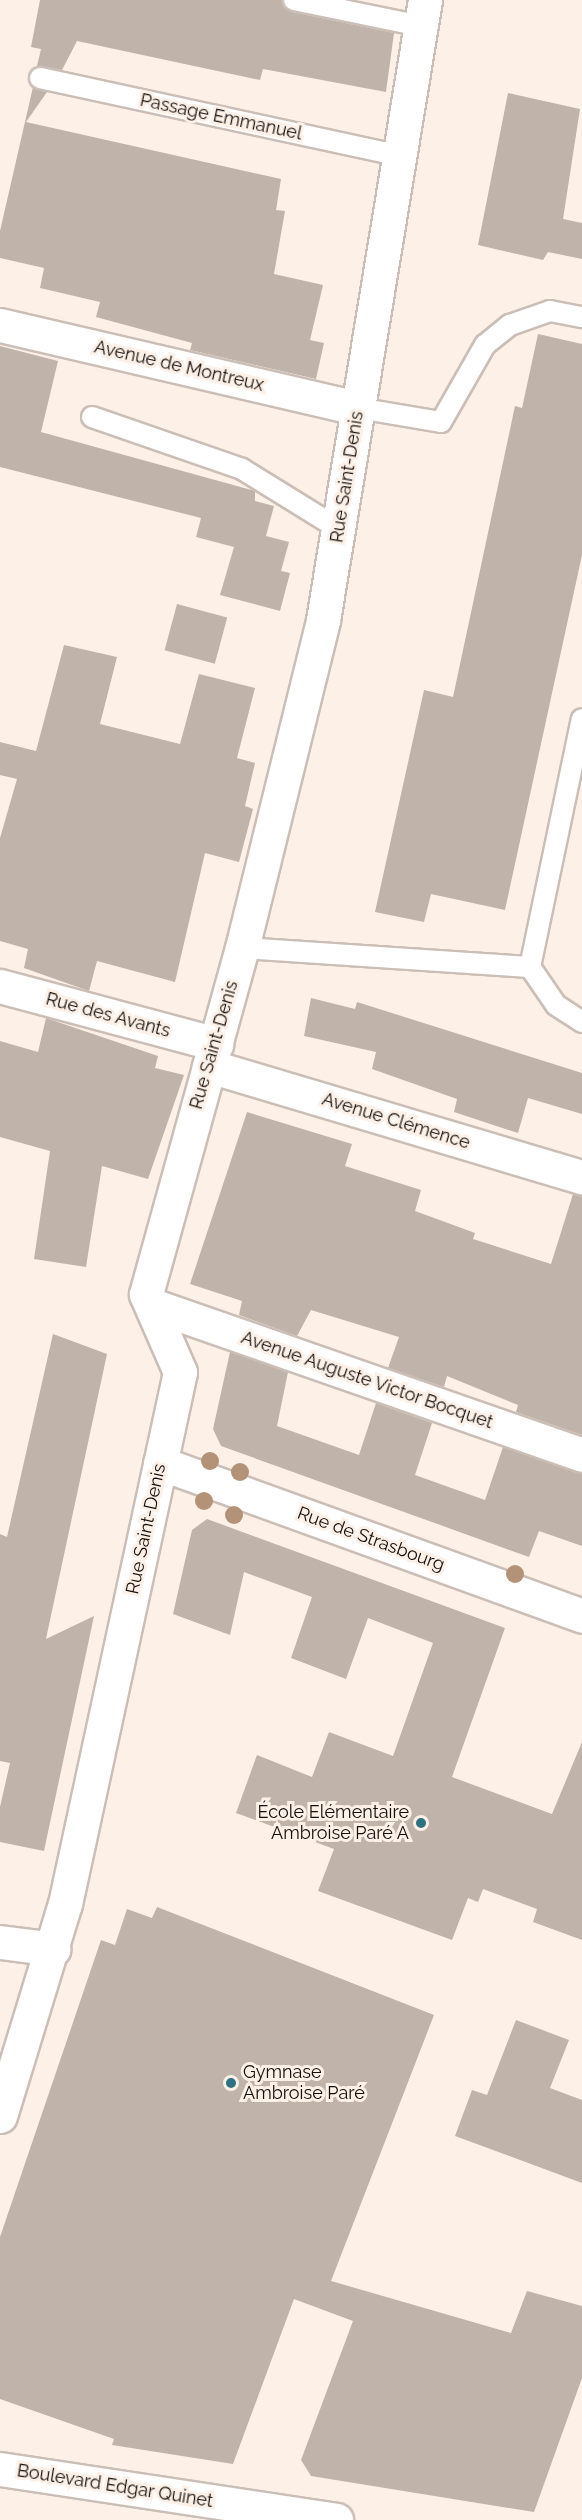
<!DOCTYPE html>
<meta charset="utf-8">
<style>
body{margin:0}
#map{position:relative;width:582px;height:2520px;overflow:hidden;background:#fdf0e7;font-family:Raleway,sans-serif}
div>[style]{position:absolute}
.building>*{inset:0;background:#bfb3aa;transform-origin:0 0}
.roads{filter:drop-shadow(2px 0 #cbbeb6) drop-shadow(-2px 0 #cbbeb6) drop-shadow(0 2px #cbbeb6) drop-shadow(0 -2px #cbbeb6)}
.service>*{height:20px;margin:-10px;padding:0 10px;transform-origin:10px;border-radius:10px;background:#fff}
.minor>*{height:33px;margin:-16.5px;padding:0 16.5px;transform-origin:16.5px;border-radius:16.5px;background:#fff}
.tertiary>*{height:33px;margin:-16.5px;padding:0 16.5px;transform-origin:16.5px;border-radius:16.5px;background:#fff}
.trees>*{width:18px;height:18px;margin:-9px;border-radius:50%;background:#b49277}
.dots>*{width:16px;height:16px;translate:-50% -50%;box-sizing:border-box;border:3px solid #fdf0e7;border-radius:50%}
span{translate:-50% -50%;white-space:nowrap;text-align:center;line-height:1.15;-webkit-text-stroke:6px #fdf0e7;paint-order:stroke}
.street-label{font-size:18px;color:#130f0c}
.poi-label{font-size:18px;color:#130f0c}
.right{translate:-100% -50%;text-align:right}
.left{translate:0 -50%;text-align:left}
</style>
<div id="map">
<div class="building">
<i style="clip-path:polygon(40px 0,282px 0,292px 12px,394px 33px,386px 92px,263px 69px,260px 80px,77px 41px,62px 70px,37px 66px,41px 49px,31px 47px)"></i>
<i style="clip-path:polygon(33px 87px,47px 92px,26px 122px,281px 179px,276px 210px,285px 211px,274px 274px,323px 285px,310px 340px,324px 343px,316px 379px,190px 350px,192px 343px,96px 317px,100px 302px,40px 288px,44px 268px,0 258px,0 231px)"></i>
<i style="clip-path:polygon(508px 93px,580px 109px,563px 219px,582px 223px,582px 259px,548px 252px,543px 260px,478px 245px)"></i>
<i style="clip-path:polygon(538px 334px,582px 344px,582px 555px,505px 910px,431px 894px,424px 922px,375px 912px,424px 690px,453px 697px,515px 406px,522px 408px)"></i>
<i style="clip-path:polygon(0 346px,58px 361px,41px 432px,255px 491px,255px 501px,274px 506px,266px 536px,289px 542px,281px 571px,290px 573px,280px 611px,220px 595px,234px 547px,196px 537px,201px 518px,0 467px)"></i>
<i style="left:177px;top:604px;width:52px;height:48px;rotate:15deg"></i>
<i style="clip-path:polygon(64px 645px,117px 657px,100px 724px,180px 744px,199px 674px,255px 688px,237px 758px,255px 763px,245px 806px,253px 809px,239px 862px,205px 853px,175px 982px,97px 961px,89px 991px,24px 968px,28px 949px,0 941px,0 838px,17px 779px,0 775px,0 742px,36px 751px)"></i>
<i style="clip-path:polygon(311px 998px,355px 1009px,357px 1002px,582px 1073px,582px 1114px,528px 1098px,518px 1133px,454px 1112px,457px 1099px,372px 1069px,376px 1052px,304px 1036px)"></i>
<i style="clip-path:polygon(46px 1018px,158px 1056px,155px 1068px,184px 1075px,148px 1179px,102px 1166px,86px 1267px,34px 1259px,50px 1151px,0 1137px,0 1041px,38px 1052px)"></i>
<i style="clip-path:polygon(247px 1112px,352px 1144px,345px 1166px,421px 1190px,415px 1211px,475px 1233px,473px 1239px,551px 1264px,573px 1194px,582px 1195px,582px 1435px,516px 1412px,518px 1405px,447px 1376px,444px 1387px,388px 1368px,399px 1337px,311px 1310px,297px 1336px,239px 1315px,242px 1301px,190px 1284px)"></i>
<i style="clip-path:polygon(53px 1334px,107px 1354px,46px 1639px,94px 1616px,44px 1851px,0 1842px,0 1807px,10px 1763px,0 1761px,0 1534px,7px 1537px)"></i>
<i style="clip-path:polygon(230px 1352px,288px 1372px,277px 1426px,359px 1455px,376px 1403px,432px 1423px,415px 1475px,485px 1500px,503px 1447px,582px 1473px,582px 1546px,539px 1531px,529px 1557px,221px 1446px,213px 1429px)"></i>
<i style="clip-path:polygon(207px 1519px,505px 1628px,452px 1777px,552px 1814px,582px 1742px,582px 1940px,533px 1922px,537px 1909px,483px 1889px,478px 1902px,468px 1898px,452px 1940px,318px 1891px,334px 1849px,236px 1813px,257px 1755px,312px 1777px,329px 1732px,393px 1756px,433px 1643px,368px 1618px,346px 1679px,291px 1658px,312px 1597px,244px 1572px,230px 1635px,173px 1614px,192px 1530px)"></i>
<i style="clip-path:polygon(157px 1907px,434px 2015px,331px 2281px,511px 2333px,527px 2291px,582px 2306px,582px 2378px,534px 2512px,311px 2476px,301px 2460px,353px 2321px,294px 2299px,233px 2464px,112px 2445px,114px 2439px,0 2399px,0 2237px,101px 1940px,115px 1945px,127px 1909px,152px 1918px)"></i>
<i style="clip-path:polygon(516px 2020px,569px 2040px,550px 2088px,582px 2100px,582px 2183px,455px 2136px,472px 2090px,487px 2095px)"></i>
</div>
<div class="roads">
<div class="service">
<i style="left:294px;top:0;width:130px;rotate:11.6deg"></i>
<i style="left:40px;top:78px;width:370px;rotate:12.2deg"></i>
<i style="left:358px;top:408px;width:84px;rotate:9.6deg"></i>
<i style="left:441px;top:422px;width:89px;rotate:-60.3deg"></i>
<i style="left:485px;top:345px;width:32px;rotate:-39deg"></i>
<i style="left:510px;top:325px;width:42px;rotate:-19.3deg"></i>
<i style="left:550px;top:311px;width:33px;rotate:11deg"></i>
<i style="left:92px;top:417px;width:159px;rotate:19.1deg"></i>
<i style="left:242px;top:469px;width:114px;rotate:31.7deg"></i>
<i style="left:242px;top:948px;width:289px;rotate:3.8deg"></i>
<i style="left:530px;top:967px;width:253px;rotate:-78.2deg"></i>
<i style="left:530px;top:967px;width:46px;rotate:55.6deg"></i>
<i style="left:556px;top:1005px;width:31px;rotate:33deg"></i>
</div>
<div class="minor">
<i style="left:0;top:325px;width:367px;rotate:13.1deg"></i>
<i style="left:0;top:986px;width:224px;rotate:15deg"></i>
<i style="left:209px;top:1066px;width:389px;rotate:16.6deg"></i>
<i style="left:152px;top:1305px;width:455px;rotate:19.2deg"></i>
<i style="left:160px;top:1463px;width:449px;rotate:19.9deg"></i>
<i style="left:0;top:1942px;width:54px;rotate:7.4deg"></i>
<i style="left:0;top:2116px;width:222px;rotate:-73deg"></i>
<i style="left:65px;top:1904px;width:544px;rotate:-77.8deg"></i>
<i style="left:180px;top:1372px;width:85px;rotate:-113.6deg"></i>
<i style="left:146px;top:1294px;width:359px;rotate:-74.5deg"></i>
<i style="left:242px;top:948px;width:338px;rotate:-76.1deg"></i>
<i style="left:323px;top:620px;width:628px;rotate:-80.66deg"></i>
</div>
<div class="tertiary">
<i style="left:0;top:2469px;width:340px;rotate:8.6deg"></i>
</div>
</div>
<div class="trees">
<i style="left:210px;top:1461px"></i>
<i style="left:240px;top:1472px"></i>
<i style="left:204px;top:1501px"></i>
<i style="left:234px;top:1515px"></i>
<i style="left:515px;top:1574px"></i>
</div>
<div class="dots">
<i style="left:421px;top:1823px;background:#2c7280"></i>
<i style="left:231px;top:2083px;background:#2c7280"></i>
</div>
<div class="street-label">
<span style="left:221px;top:117px;rotate:12deg">Passage Emmanuel</span>
<span style="left:179px;top:366px;rotate:13deg">Avenue de Montreux</span>
<span style="left:347px;top:477px;rotate:-81deg">Rue Saint-Denis</span>
<span style="left:108px;top:1015px;rotate:15deg">Rue des Avants</span>
<span style="left:214px;top:1045px;rotate:-74deg">Rue Saint-Denis</span>
<span style="left:396px;top:1121px;rotate:17deg">Avenue Clémence</span>
<span style="left:367px;top:1380px;rotate:19deg">Avenue Auguste Victor Bocquet</span>
<span style="left:146px;top:1529px;rotate:-78deg">Rue Saint-Denis</span>
<span style="left:371px;top:1539px;rotate:20deg">Rue de Strasbourg</span>
<span style="left:115px;top:2486px;rotate:9deg">Boulevard Edgar Quinet</span>
</div>
<div class="poi-label">
<span class="right" style="left:409px;top:1823px">École Elémentaire<br>Ambroise Paré A</span>
<span class="left" style="left:243px;top:2083px">Gymnase<br>Ambroise Paré</span>
</div>
</div>
